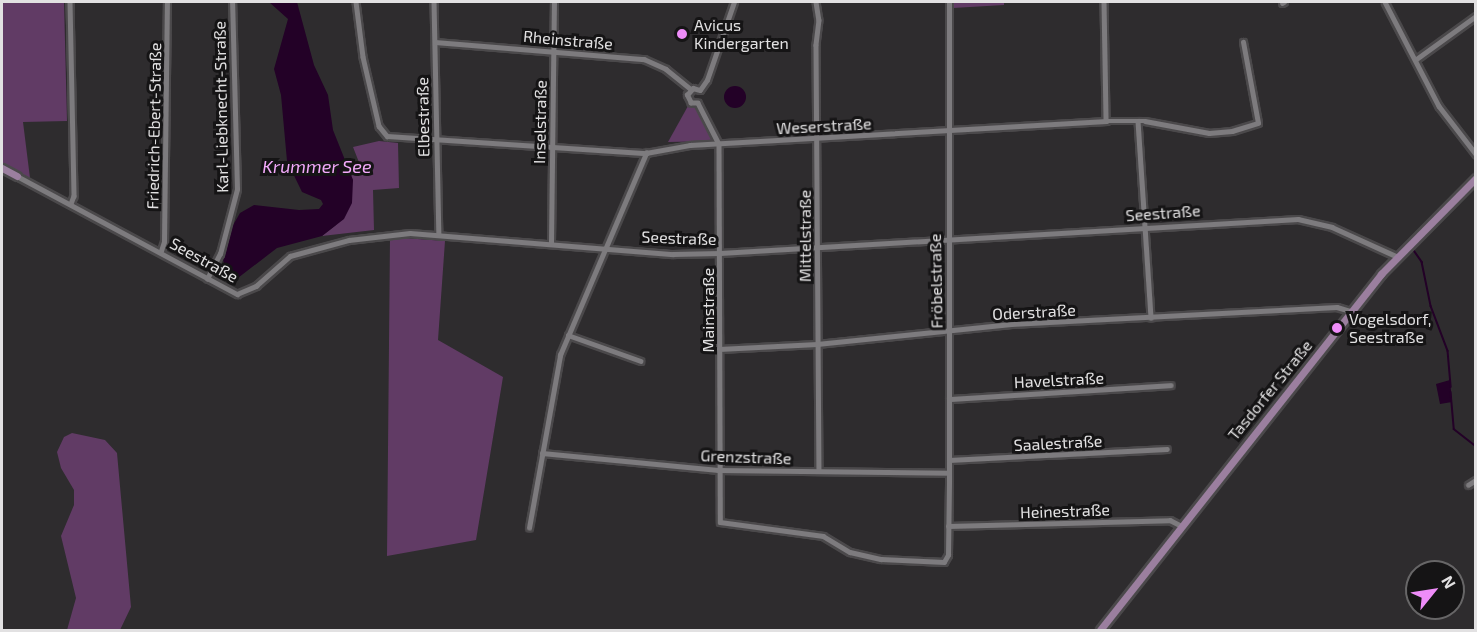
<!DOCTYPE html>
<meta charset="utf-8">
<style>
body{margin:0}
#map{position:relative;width:1477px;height:632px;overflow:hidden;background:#2e2c2e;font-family:"Exo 2",sans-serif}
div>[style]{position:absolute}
.green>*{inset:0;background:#613b65}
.water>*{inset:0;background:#230127}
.round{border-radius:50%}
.stream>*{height:1.5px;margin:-0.75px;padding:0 0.75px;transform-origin:0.75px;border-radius:0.75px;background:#230127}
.roads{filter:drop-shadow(2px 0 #4b494b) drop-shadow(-2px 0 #4b494b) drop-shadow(0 2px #4b494b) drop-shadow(0 -2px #4b494b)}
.street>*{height:4.5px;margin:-2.25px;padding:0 2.25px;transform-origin:2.25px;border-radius:2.25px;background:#7d7b7e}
.secondary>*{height:7px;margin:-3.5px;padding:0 3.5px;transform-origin:3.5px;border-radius:3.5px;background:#9b7f9f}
.dots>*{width:16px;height:16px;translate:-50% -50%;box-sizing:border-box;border:3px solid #151415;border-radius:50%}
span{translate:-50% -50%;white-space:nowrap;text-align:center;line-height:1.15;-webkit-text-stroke:6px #151415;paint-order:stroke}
.poi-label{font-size:16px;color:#e2e1e2}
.left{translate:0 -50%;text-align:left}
.street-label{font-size:16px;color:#e2e1e2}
.water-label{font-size:18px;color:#f3aafb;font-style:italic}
.frame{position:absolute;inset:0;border:3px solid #e2e1e2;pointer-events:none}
.north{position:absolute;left:1405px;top:560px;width:60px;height:60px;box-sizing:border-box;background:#151415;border:2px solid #676667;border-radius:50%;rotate:60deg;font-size:16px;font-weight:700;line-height:24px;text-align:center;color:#e2e1e2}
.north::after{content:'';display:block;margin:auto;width:21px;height:27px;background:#ee8cf8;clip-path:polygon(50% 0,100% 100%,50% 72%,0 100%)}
</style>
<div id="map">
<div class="green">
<i style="clip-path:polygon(2px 2px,64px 2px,67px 121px,23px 122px,30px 178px,2px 164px)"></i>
<i style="clip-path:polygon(953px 2px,1004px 2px,1004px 5px,953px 8px)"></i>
<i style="clip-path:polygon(688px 106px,696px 106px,701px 113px,714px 141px,668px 142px)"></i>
<i style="clip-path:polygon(379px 141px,398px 143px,399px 188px,373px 190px,374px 230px,322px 236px,336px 225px,353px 180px,351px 176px,362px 170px,353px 147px)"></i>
<i style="clip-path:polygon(390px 237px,445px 241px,438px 340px,503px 377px,476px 540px,387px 556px)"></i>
<i style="clip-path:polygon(72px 433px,105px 440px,117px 453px,131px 607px,120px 630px,67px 630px,76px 598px,61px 536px,74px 505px,74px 490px,61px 468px,57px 452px,64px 437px)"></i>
</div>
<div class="water">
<i style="clip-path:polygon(269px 2px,297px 2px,314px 65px,328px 95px,333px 130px,353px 180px,352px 203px,344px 219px,322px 236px,277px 248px,234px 281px,226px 275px,223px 259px,228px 234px,240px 213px,254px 205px,299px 210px,319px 209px,323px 204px,321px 200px,302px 192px,287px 161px,281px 95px,274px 69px,288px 19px)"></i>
<i class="round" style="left:724px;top:86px;width:22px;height:22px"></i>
<i style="clip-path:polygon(1450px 380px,1452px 402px,1440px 404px,1436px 384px)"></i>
</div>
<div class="stream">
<i style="left:1413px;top:249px;width:16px;rotate:55deg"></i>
<i style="left:1422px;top:262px;width:45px;rotate:78.4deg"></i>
<i style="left:1431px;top:306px;width:48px;rotate:69.3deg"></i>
<i style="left:1448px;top:351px;width:36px;rotate:85deg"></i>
<i style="left:1451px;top:392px;width:37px;rotate:85deg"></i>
<i style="left:1454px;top:429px;width:28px;rotate:38deg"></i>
</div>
<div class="roads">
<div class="street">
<i style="left:70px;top:2px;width:194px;rotate:88.8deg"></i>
<i style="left:74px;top:196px;width:9px;rotate:111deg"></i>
<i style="left:356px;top:2px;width:55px;rotate:82.7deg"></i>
<i style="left:363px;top:57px;width:71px;rotate:76.9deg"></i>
<i style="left:379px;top:126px;width:13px;rotate:51deg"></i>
<i style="left:387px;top:136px;width:260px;rotate:3.8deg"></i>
<i style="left:646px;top:153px;width:45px;rotate:-10.3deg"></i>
<i style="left:690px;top:145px;width:417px;rotate:-3.3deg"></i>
<i style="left:1106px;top:121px;width:39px"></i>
<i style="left:1145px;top:121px;width:65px;rotate:10.6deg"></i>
<i style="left:1209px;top:133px;width:23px;rotate:-5deg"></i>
<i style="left:1232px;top:131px;width:27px;rotate:-17deg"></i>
<i style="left:1258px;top:123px;width:82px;rotate:-100.5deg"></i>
<i style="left:434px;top:2px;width:231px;rotate:88.8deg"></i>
<i style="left:816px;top:2px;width:18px;rotate:81deg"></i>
<i style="left:819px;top:20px;width:25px;rotate:97deg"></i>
<i style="left:816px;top:45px;width:426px;rotate:89.6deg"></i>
<i style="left:1104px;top:2px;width:119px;rotate:89deg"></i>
<i style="left:1385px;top:2px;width:117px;rotate:62.6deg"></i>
<i style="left:1439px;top:106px;width:61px;rotate:52.4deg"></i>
<i style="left:1282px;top:3px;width:2px;rotate:-27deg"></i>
<i style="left:435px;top:42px;width:210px;rotate:4.7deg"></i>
<i style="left:644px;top:59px;width:24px;rotate:24deg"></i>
<i style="left:666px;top:69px;width:32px;rotate:39deg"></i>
<i style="left:1415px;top:60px;width:75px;rotate:-35.8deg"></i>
<i style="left:700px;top:90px;width:12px;rotate:-55deg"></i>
<i style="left:707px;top:80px;width:83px;rotate:-70.9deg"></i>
<i style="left:698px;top:103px;width:46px;rotate:62.9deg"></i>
<i style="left:719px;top:144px;width:378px;rotate:89.8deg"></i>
<i style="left:720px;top:522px;width:104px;rotate:7.7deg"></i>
<i style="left:823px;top:536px;width:31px;rotate:31deg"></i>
<i style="left:850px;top:552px;width:32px;rotate:13deg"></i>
<i style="left:881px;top:559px;width:63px;rotate:2.7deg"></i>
<i style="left:944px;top:562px;width:8px;rotate:-60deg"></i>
<i style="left:948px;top:555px;width:74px;rotate:-89.2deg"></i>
<i style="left:949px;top:481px;width:479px;rotate:-90deg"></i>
<i style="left:698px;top:103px;width:7px;rotate:180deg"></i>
<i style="left:691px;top:103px;width:9px;rotate:-117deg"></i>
<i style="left:687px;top:95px;width:9px;rotate:-49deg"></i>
<i style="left:693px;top:88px;width:7px;rotate:16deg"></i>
<i style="left:1138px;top:121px;width:197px;rotate:86.2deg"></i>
<i style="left:17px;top:176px;width:250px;rotate:28.2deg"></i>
<i style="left:237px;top:294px;width:21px;rotate:-23deg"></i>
<i style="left:256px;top:286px;width:45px;rotate:-41.4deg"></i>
<i style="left:290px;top:256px;width:61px;rotate:-15.2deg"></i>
<i style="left:349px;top:240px;width:61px;rotate:-6.5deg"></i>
<i style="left:410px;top:233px;width:264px;rotate:4.6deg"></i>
<i style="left:673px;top:254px;width:47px;rotate:-1.2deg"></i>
<i style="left:720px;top:253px;width:579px;rotate:-3.37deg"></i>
<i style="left:1298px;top:219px;width:35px;rotate:13deg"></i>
<i style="left:1332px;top:227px;width:70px;rotate:24.4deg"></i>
<i style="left:551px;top:243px;width:241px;rotate:-89.3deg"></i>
<i style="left:161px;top:251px;width:9px;rotate:-72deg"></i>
<i style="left:164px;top:242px;width:240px;rotate:-89.3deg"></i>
<i style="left:207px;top:279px;width:28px;rotate:-63deg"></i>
<i style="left:220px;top:254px;width:67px;rotate:-75.3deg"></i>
<i style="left:237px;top:189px;width:187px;rotate:-91.5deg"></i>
<i style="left:568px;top:335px;width:77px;rotate:19.6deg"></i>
<i style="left:719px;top:349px;width:98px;rotate:-2.9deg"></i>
<i style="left:817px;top:344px;width:195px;rotate:-5.9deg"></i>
<i style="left:1011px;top:324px;width:326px;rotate:-3deg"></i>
<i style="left:1337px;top:307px;width:14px;rotate:17deg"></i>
<i style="left:949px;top:399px;width:222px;rotate:-3.6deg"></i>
<i style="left:542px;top:453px;width:177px;rotate:5.5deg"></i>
<i style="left:718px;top:470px;width:231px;rotate:0.7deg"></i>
<i style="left:949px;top:460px;width:218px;rotate:-2.9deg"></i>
<i style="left:1468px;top:485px;width:9px;rotate:-32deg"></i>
<i style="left:948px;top:526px;width:222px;rotate:-1.5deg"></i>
<i style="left:1170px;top:520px;width:11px;rotate:27deg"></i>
<i style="left:529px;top:528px;width:176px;rotate:-79.8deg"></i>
<i style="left:560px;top:355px;width:220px;rotate:-66.9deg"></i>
</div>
<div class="secondary">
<i style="left:2px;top:168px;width:17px;rotate:28deg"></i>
<i style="left:1100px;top:630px;width:454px;rotate:-51.7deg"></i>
<i style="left:1381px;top:274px;width:135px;rotate:-45.3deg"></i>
</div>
</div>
<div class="dots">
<i style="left:682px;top:34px;background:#ee8cf8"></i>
<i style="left:1337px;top:328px;background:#ee8cf8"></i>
</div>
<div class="poi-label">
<span class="left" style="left:694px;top:34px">Avicus<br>Kindergarten</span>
<span class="left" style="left:1349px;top:328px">Vogelsdorf,<br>Seestraße</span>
</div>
<div class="street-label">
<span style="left:568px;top:40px;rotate:5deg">Rheinstraße</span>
<span style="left:221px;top:107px;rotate:-91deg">Karl-Liebknecht-Straße</span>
<span style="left:423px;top:117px;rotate:-91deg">Elbestraße</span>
<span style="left:540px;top:122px;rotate:-89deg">Inselstraße</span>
<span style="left:154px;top:126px;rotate:-89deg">Friedrich-Ebert-Straße</span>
<span style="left:824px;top:126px;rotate:-3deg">Weserstraße</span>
<span style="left:1163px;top:213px;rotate:-4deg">Seestraße</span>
<span style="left:805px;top:236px;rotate:-90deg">Mittelstraße</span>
<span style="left:679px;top:238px;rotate:2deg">Seestraße</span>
<span style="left:204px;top:260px;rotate:29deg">Seestraße</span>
<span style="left:936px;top:281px;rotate:-91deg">Fröbelstraße</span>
<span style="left:708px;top:310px;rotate:-90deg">Mainstraße</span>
<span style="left:1034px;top:312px;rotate:-3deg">Oderstraße</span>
<span style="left:1059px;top:380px;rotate:-3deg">Havelstraße</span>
<span style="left:1270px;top:390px;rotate:-51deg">Tasdorfer Straße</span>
<span style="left:1058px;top:443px;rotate:-3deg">Saalestraße</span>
<span style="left:746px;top:457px;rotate:2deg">Grenzstraße</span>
<span style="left:1065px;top:511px;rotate:-2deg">Heinestraße</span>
</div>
<div class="water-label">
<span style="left:317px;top:166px">Krummer See</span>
</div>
<div class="frame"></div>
<div class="north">N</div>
</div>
